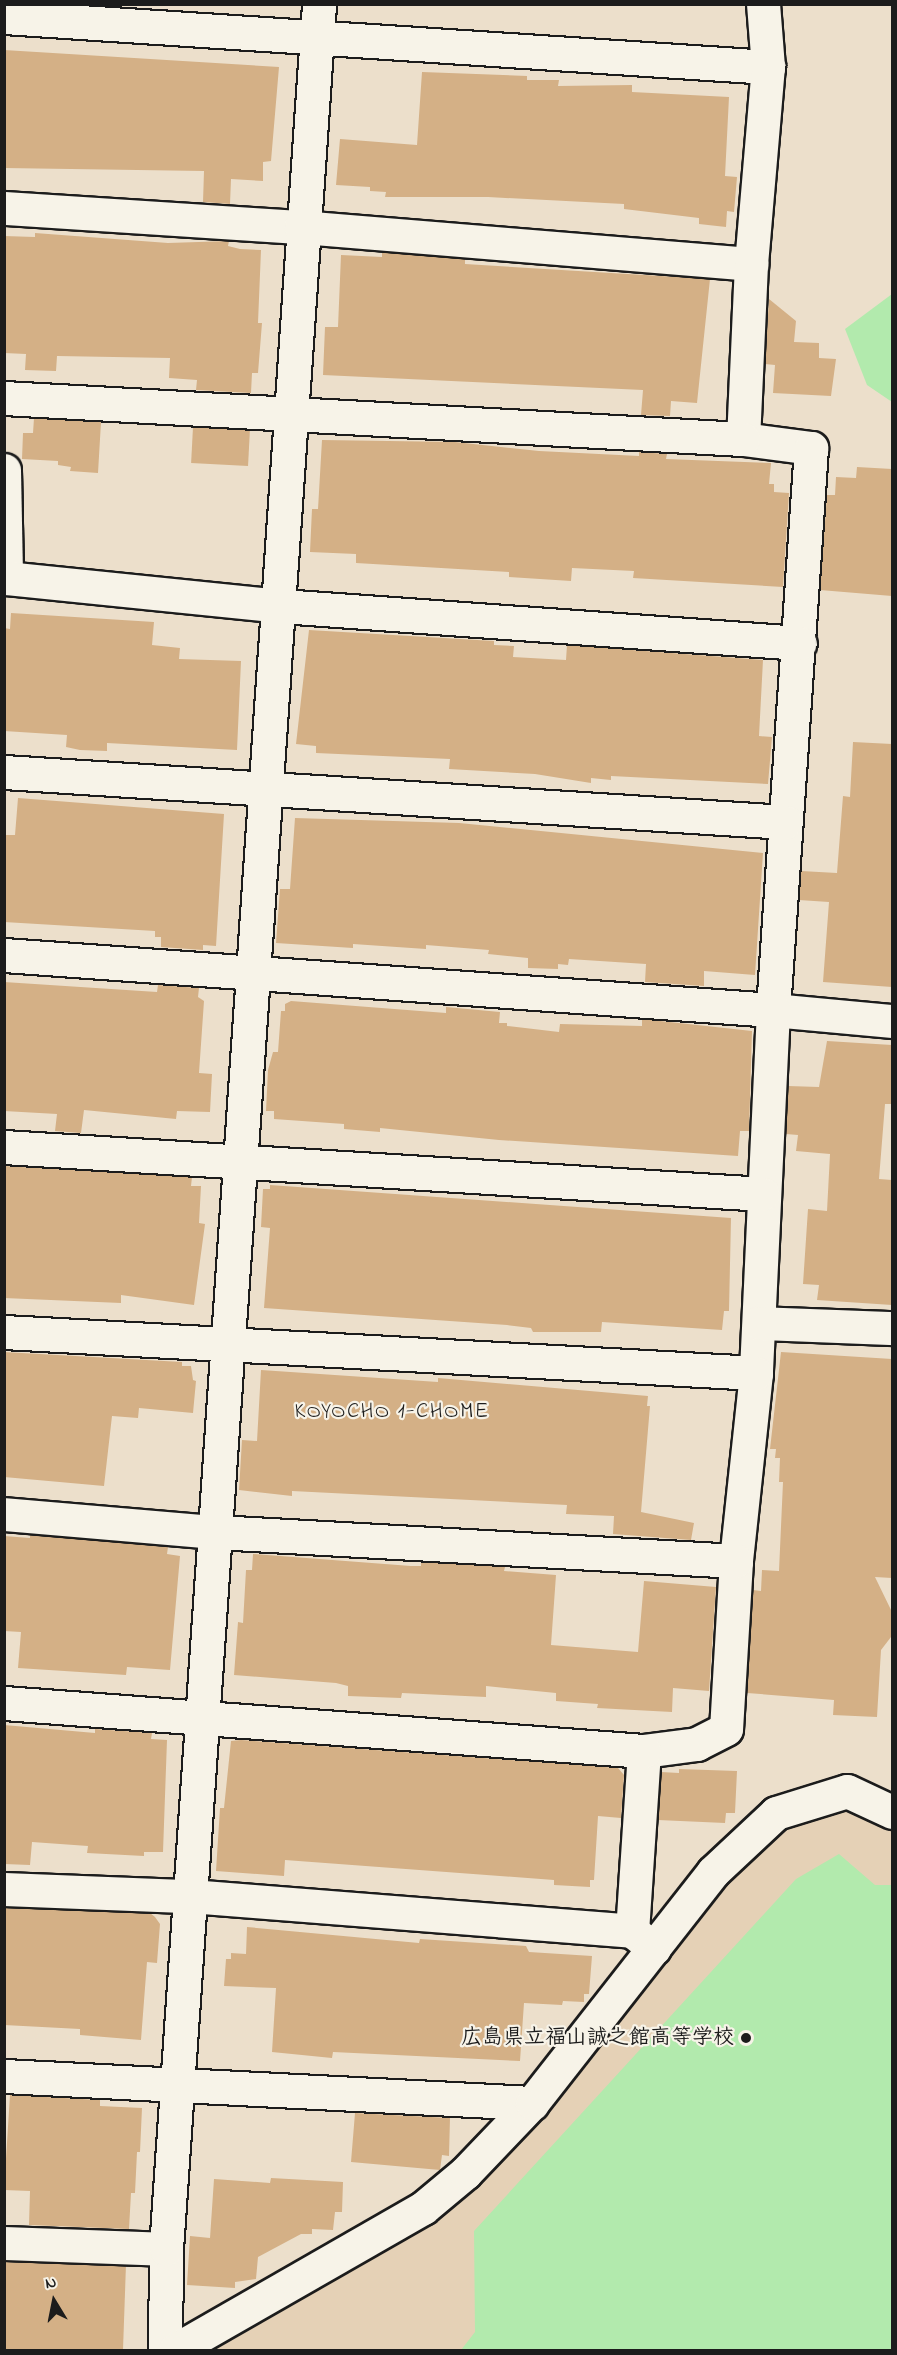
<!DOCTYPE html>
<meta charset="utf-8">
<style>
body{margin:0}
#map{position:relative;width:897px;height:2355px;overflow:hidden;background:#ecdfcb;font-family:"Indie Flower","Klee One",sans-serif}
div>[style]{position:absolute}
.built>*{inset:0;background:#e5d1b6}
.green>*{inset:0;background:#b2eaad}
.building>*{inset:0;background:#d4b086;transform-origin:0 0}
.roads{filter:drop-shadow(2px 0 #1c1c1c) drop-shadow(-2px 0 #1c1c1c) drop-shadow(0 2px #1c1c1c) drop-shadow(0 -2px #1c1c1c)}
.minor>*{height:33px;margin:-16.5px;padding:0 16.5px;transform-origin:16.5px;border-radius:16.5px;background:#f7f3e8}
.dots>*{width:16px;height:16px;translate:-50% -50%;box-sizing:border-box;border:3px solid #f7f3e8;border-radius:50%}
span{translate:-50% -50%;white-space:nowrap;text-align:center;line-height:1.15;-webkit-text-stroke:4.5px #f7f3e8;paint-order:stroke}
.poi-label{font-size:21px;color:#1c1c1c;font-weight:700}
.right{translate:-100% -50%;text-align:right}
.neighbourhood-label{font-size:22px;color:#1c1c1c;letter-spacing:1.5px}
.frame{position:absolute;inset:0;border:6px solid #1c1c1c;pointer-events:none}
.north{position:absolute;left:24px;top:2271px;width:60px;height:60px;-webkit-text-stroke:4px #f7f3e8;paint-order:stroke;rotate:350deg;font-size:16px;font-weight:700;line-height:24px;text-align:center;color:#1c1c1c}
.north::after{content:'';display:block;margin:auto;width:21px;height:27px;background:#1c1c1c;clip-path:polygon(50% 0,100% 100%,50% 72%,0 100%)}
</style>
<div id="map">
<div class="built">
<i style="clip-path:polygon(841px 1805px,892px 1819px,892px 2350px,211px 2350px,425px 2225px,469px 2191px,556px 2095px,643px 1982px,766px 1836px,783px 1823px)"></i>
</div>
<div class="green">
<i style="clip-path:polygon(892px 294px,892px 402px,867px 385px,845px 329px)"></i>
<i style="clip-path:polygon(839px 1854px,875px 1885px,892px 1885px,892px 2350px,461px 2350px,475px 2332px,474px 2231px,796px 1879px)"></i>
</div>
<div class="building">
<i style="clip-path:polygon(4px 50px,279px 67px,271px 161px,263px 162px,263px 181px,231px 179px,230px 204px,203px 202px,204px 171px,4px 168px)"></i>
<i style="clip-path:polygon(422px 72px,527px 76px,527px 80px,559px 80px,558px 86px,632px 85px,632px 92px,729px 97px,725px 176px,737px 177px,734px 212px,727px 211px,726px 227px,699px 224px,699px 218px,624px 209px,624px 204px,488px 197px,385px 197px,386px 192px,370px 191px,370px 187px,336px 185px,340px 139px,417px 145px)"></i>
<i style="clip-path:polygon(35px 233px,168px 243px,229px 241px,228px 246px,240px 249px,261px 250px,258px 323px,262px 323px,258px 373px,252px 373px,251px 393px,196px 390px,197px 380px,169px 378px,170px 358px,57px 356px,56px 371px,25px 370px,26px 354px,4px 353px,4px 236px,35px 237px)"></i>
<i style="clip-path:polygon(382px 252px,465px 259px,465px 264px,710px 279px,697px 403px,671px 401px,670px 416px,641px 415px,643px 390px,323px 375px,325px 327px,338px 327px,341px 255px,382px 257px)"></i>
<i style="clip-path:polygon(769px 299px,796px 321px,794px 342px,819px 343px,819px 358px,836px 359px,831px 396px,773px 393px,775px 365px,765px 364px)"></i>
<i style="clip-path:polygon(34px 418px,101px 422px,98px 473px,70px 471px,71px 467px,58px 465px,58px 461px,22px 459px,23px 433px,33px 433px)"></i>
<i style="left:193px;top:427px;width:57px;height:36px;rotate:3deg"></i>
<i style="clip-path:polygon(322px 440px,455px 442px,539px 451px,639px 456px,639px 452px,667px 454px,666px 459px,771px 463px,769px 484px,774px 484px,774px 492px,789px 493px,783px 587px,633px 578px,634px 571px,572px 568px,571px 581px,509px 577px,509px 572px,356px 563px,356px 554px,310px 552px,312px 509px,318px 509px)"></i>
<i style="clip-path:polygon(857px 467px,892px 469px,892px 596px,820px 590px,827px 495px,835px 495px,836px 477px,856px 478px)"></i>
<i style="clip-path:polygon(11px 613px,154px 622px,152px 645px,180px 648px,179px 659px,241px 661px,237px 750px,107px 743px,107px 751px,80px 750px,66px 747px,67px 735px,4px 731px,4px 628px,10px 629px)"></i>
<i style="clip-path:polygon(309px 630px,494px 641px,494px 645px,514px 646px,513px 657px,566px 660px,567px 645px,763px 660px,759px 736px,772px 737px,768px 784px,611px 776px,611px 780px,591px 778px,591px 783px,535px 774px,449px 769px,450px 759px,316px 753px,316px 746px,296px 744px)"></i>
<i style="clip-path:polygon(853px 742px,892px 744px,892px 987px,823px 982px,829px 902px,799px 900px,801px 871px,837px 873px,843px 796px,850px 797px)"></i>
<i style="clip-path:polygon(18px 798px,224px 814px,216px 946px,203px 945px,203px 950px,161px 947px,161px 937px,155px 937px,155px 931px,4px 922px,4px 835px,15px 835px)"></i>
<i style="clip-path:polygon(295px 818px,459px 823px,763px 853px,755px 975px,704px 971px,704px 986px,645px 982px,646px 964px,569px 959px,568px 965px,558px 964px,558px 969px,528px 968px,528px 958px,488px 954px,489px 950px,426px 945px,426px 949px,353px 944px,353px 948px,276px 943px,280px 889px,290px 889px)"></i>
<i style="clip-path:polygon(4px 982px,157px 992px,158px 985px,199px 988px,198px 997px,204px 1001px,199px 1073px,212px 1074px,210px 1112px,177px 1111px,176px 1119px,84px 1110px,81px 1133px,55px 1131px,57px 1114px,4px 1111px)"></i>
<i style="clip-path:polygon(291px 1001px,446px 1013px,446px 1007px,500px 1012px,499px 1023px,507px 1023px,507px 1026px,559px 1032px,560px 1024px,642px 1026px,642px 1019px,752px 1031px,749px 1131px,740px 1131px,738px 1156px,499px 1140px,380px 1128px,380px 1132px,344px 1129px,344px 1124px,274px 1119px,274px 1111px,266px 1111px,268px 1070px,273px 1052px,278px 1052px,281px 1011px,285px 1011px,285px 1004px)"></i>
<i style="clip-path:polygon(827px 1041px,892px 1045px,892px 1104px,885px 1104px,879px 1179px,892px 1180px,892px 1305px,817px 1300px,819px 1285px,803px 1284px,808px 1209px,827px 1211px,830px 1154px,796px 1151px,798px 1135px,786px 1134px,788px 1086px,819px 1087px)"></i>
<i style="clip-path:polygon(4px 1166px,192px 1177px,191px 1186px,201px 1186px,199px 1223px,205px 1224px,194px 1305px,121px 1295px,121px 1303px,4px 1298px)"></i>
<i style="clip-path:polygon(270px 1185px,731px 1218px,729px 1311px,724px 1311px,722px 1330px,602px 1322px,601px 1332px,533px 1332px,531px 1328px,507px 1325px,264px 1308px,270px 1228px,261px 1227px,263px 1189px,270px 1189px)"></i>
<i style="clip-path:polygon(4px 1352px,182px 1362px,182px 1366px,191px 1366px,193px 1380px,196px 1381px,193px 1413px,139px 1408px,138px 1418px,112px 1416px,104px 1486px,4px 1477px)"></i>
<i style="clip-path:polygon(781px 1352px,892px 1359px,892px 1578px,875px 1577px,892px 1612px,891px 1637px,881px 1650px,877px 1717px,833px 1715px,834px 1700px,747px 1693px,753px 1590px,761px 1591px,762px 1570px,779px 1571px,783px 1482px,779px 1482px,780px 1458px,775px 1458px,776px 1449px,770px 1449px)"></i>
<i style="clip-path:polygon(261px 1370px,438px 1382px,438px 1378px,648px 1396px,647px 1406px,650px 1406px,641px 1512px,694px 1523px,691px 1540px,613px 1534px,614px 1516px,566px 1514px,567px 1505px,292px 1491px,292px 1496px,239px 1490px,242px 1440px,257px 1441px)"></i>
<i style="clip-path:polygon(30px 1535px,168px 1547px,167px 1554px,180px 1556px,170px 1670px,127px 1667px,126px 1675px,18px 1668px,21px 1632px,4px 1631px,4px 1536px,30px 1538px)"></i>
<i style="clip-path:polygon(253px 1554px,411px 1566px,421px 1566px,421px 1562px,505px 1567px,504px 1571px,556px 1575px,551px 1645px,638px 1652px,644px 1581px,716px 1587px,709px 1691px,673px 1688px,672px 1712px,597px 1708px,598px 1704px,556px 1701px,556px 1693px,486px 1686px,486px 1697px,402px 1693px,401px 1698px,348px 1696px,348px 1686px,336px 1683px,234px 1675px,238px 1622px,243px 1623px,246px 1570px,252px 1570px)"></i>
<i style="clip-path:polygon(4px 1725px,95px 1733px,95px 1729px,152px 1733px,151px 1739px,167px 1740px,163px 1852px,144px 1852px,144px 1856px,87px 1853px,88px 1846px,32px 1842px,30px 1865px,4px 1864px)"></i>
<i style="clip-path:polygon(241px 1740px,618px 1768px,624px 1775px,621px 1818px,598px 1816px,594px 1880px,590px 1880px,590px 1887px,554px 1885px,554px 1880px,285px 1860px,284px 1876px,216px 1871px,220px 1808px,224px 1808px,231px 1741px)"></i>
<i style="clip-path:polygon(679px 1769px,737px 1771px,735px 1813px,726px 1813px,725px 1823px,658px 1820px,661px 1772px,679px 1773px)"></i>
<i style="clip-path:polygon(6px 1908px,150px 1913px,155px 1917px,160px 1924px,157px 1963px,147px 1962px,141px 2040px,80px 2035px,80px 2029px,4px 2025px)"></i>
<i style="clip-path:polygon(247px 1927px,419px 1943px,420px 1939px,526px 1946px,529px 1952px,592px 1956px,589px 1994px,584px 1994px,584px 2002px,563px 2001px,562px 2005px,524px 2003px,520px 2061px,333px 2052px,332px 2058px,272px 2052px,276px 1988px,224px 1986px,226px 1959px,231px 1959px,231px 1953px,246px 1954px)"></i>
<i style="clip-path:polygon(10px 2095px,100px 2100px,100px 2106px,142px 2108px,140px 2152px,137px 2152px,135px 2193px,131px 2193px,129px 2229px,29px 2225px,30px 2191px,4px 2190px)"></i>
<i style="clip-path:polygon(355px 2113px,450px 2118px,449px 2156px,442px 2155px,440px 2170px,351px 2162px)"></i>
<i style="clip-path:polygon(271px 2178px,343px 2182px,342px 2212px,335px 2212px,333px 2230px,312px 2229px,312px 2234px,301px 2234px,258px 2257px,256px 2279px,235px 2282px,235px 2288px,187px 2285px,190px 2236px,210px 2238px,214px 2179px,270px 2183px)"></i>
<i style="left:4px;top:2262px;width:122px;height:88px;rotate:2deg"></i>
</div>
<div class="roads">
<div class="minor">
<i style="left:4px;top:17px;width:766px;rotate:3.74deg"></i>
<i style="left:4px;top:208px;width:298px;rotate:3.7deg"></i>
<i style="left:301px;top:227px;width:452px;rotate:4.7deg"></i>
<i style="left:751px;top:264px;width:175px;rotate:92.6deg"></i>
<i style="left:743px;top:439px;width:69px;rotate:7.5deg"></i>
<i style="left:811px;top:448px;width:563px;rotate:93.87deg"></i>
<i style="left:773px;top:1010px;width:120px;rotate:5.3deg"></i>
<i style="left:751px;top:264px;width:198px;rotate:-85.1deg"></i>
<i style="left:768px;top:67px;width:63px;rotate:-94.5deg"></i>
<i style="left:4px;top:398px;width:740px;rotate:3.18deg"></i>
<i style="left:4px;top:470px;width:108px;rotate:88.9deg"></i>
<i style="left:6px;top:578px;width:276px;rotate:5.8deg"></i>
<i style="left:281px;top:606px;width:520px;rotate:4.08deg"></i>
<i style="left:4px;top:772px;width:783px;rotate:3.66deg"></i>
<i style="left:4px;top:955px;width:771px;rotate:4.09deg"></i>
<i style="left:773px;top:1010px;width:363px;rotate:92.7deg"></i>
<i style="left:756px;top:1373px;width:189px;rotate:96.1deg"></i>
<i style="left:736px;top:1561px;width:168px;rotate:93.4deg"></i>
<i style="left:726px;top:1729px;width:33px;rotate:153deg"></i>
<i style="left:697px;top:1744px;width:53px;rotate:172.5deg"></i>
<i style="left:644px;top:1751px;width:180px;rotate:93.8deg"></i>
<i style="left:632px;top:1931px;width:28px;rotate:38deg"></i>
<i style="left:4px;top:1147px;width:760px;rotate:3.54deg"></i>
<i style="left:759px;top:1323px;width:133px;rotate:2.2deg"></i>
<i style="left:4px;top:1332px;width:753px;rotate:3.12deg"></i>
<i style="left:4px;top:1514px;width:213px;rotate:4.9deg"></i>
<i style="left:216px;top:1532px;width:521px;rotate:3.19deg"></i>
<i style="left:4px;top:1703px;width:642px;rotate:4.29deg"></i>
<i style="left:4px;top:1889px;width:186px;rotate:2.2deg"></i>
<i style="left:190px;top:1896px;width:443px;rotate:4.5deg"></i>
<i style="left:4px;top:2076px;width:529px;rotate:2.93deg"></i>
<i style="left:4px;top:2243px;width:162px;rotate:2.1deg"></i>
<i style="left:165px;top:2350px;width:101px;rotate:-89.4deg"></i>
<i style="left:166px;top:2249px;width:2250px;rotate:-86.1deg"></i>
<i style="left:175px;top:2350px;width:286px;rotate:-29.8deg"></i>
<i style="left:423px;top:2208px;width:55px;rotate:-39.8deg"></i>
<i style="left:465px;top:2173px;width:97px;rotate:-46.3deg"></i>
<i style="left:532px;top:2103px;width:293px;rotate:-51.9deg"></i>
<i style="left:713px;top:1872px;width:86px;rotate:-43.1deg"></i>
<i style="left:776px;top:1813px;width:74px;rotate:-17.2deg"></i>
<i style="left:847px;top:1791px;width:50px;rotate:25deg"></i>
</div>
</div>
<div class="dots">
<i style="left:746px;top:2038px;background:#1c1c1c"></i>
</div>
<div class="poi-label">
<span class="right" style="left:734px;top:2038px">広島県立福山誠之館高等学校</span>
</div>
<div class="neighbourhood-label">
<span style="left:392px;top:1413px">KOYOCHO 1-CHOME</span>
</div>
<div class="frame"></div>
<div class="north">N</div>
</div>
